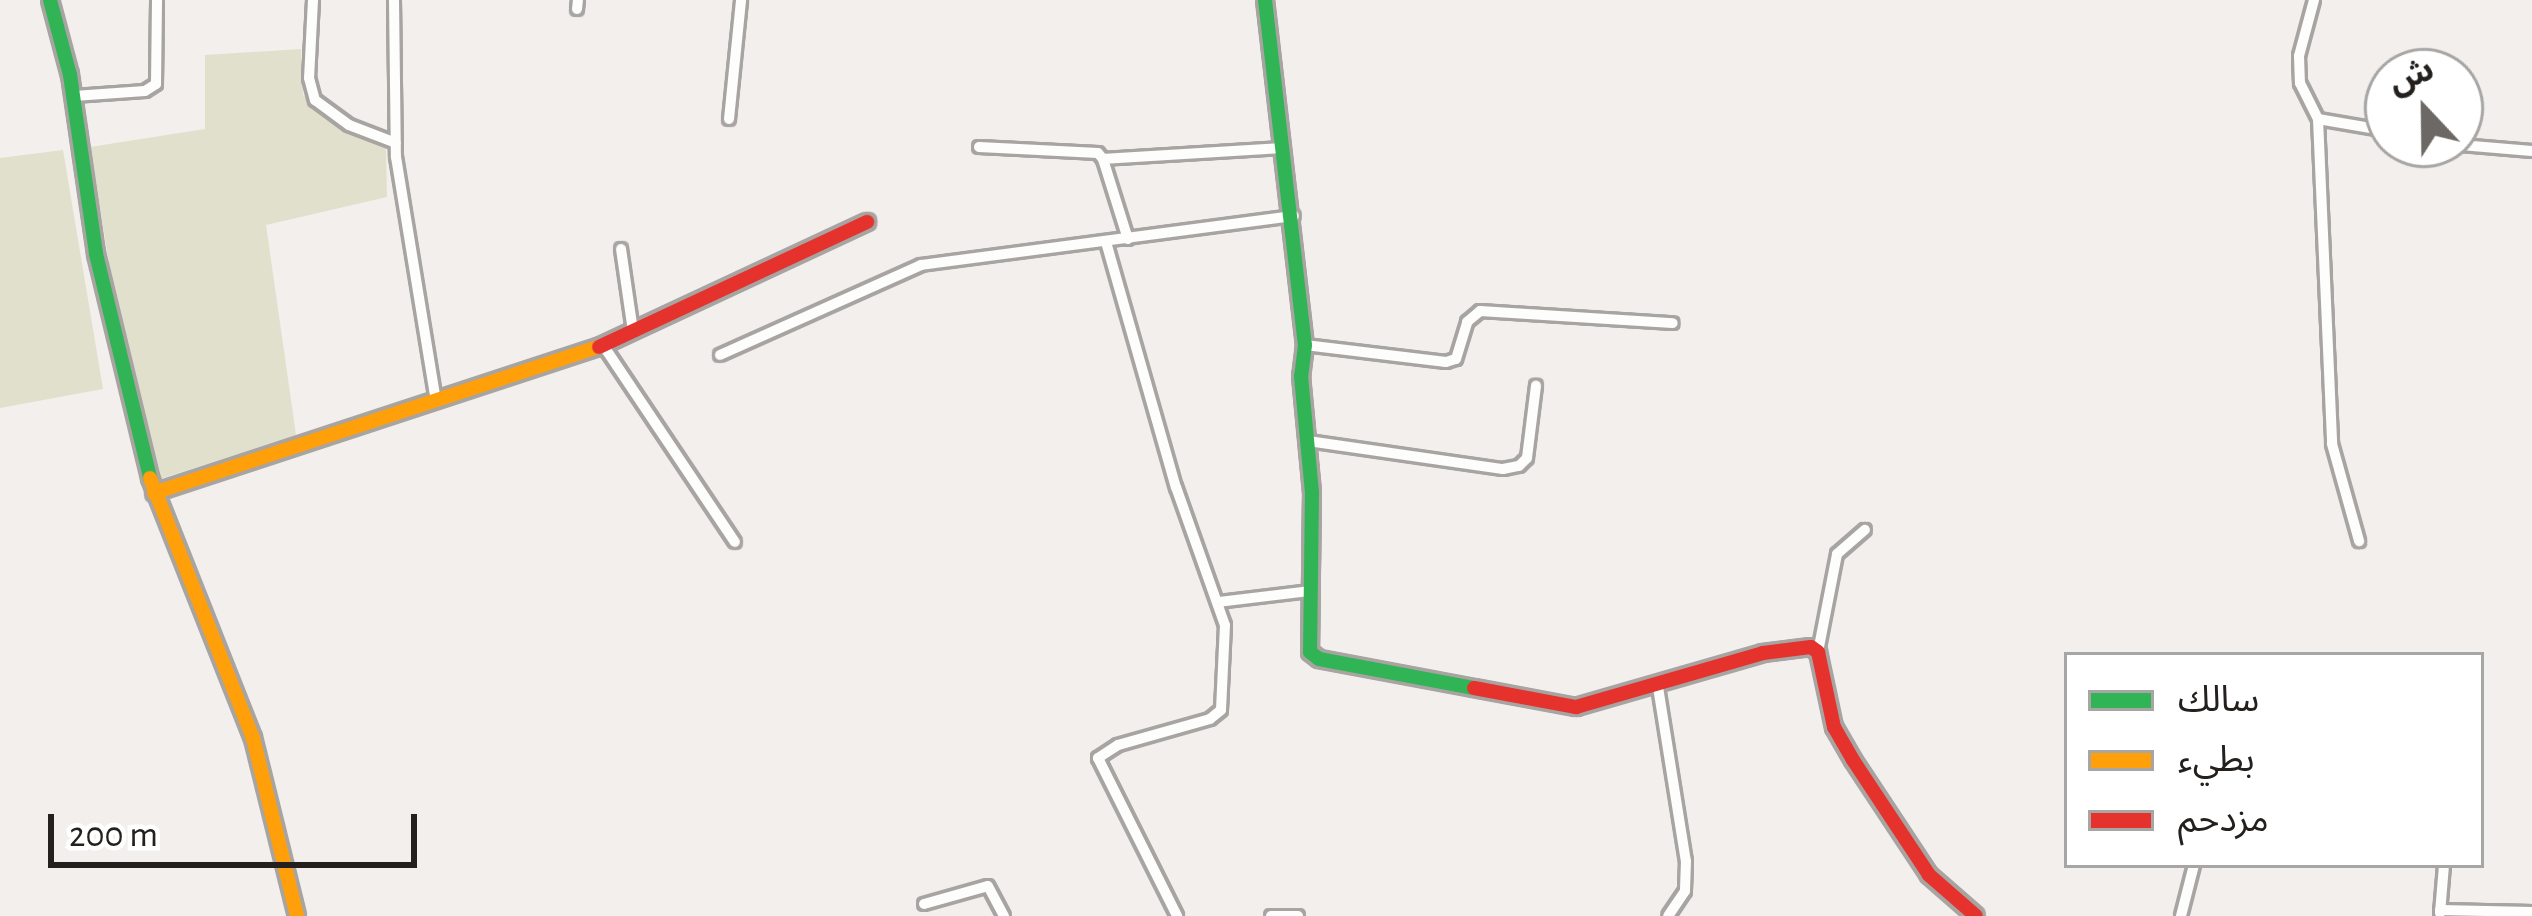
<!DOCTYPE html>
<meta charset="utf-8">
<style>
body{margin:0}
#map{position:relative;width:2532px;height:916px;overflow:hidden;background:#f3efec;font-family:"Alegreya Sans","Noto Sans Arabic",sans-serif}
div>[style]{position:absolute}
.green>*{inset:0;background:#e1e0cd}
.roads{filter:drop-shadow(3px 0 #a7a4a1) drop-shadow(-3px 0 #a7a4a1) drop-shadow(0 3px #a7a4a1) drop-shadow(0 -3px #a7a4a1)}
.street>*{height:10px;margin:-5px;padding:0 5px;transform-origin:5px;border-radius:5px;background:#fdfdfc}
.fast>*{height:14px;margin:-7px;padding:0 7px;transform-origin:7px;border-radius:7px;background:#30b455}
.slow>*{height:14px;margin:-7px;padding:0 7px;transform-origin:7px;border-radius:7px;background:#ff9f0a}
.jam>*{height:14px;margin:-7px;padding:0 7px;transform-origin:7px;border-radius:7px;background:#e5322d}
span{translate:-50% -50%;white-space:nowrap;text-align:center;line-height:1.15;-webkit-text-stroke:12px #fff;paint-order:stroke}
.legend{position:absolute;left:2064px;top:652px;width:420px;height:216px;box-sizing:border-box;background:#fff;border:3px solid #a7a6a5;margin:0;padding:15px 21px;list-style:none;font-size:36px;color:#23201e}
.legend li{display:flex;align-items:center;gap:24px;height:60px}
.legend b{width:60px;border:3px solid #a7a6a5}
.north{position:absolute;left:2364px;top:48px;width:120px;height:120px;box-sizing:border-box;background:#fff;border:3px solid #a7a6a5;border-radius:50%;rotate:338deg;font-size:33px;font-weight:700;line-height:48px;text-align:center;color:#23201e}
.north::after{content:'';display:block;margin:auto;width:42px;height:54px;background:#6c6866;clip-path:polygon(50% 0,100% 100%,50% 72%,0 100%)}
.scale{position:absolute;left:48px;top:814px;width:369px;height:54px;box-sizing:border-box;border:6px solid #23201e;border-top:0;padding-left:15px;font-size:36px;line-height:42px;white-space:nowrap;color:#23201e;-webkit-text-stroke:9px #fff;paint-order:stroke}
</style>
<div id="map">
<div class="green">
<i style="clip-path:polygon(301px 49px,303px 95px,330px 121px,386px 147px,387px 197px,266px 225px,296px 435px,160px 479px,117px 311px,90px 147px,205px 129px,205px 55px)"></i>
<i style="clip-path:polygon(63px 150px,103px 389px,0 408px,0 158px)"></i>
</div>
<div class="roads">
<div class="street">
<i style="left:313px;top:0;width:78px;rotate:92.9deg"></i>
<i style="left:309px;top:78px;width:23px;rotate:75deg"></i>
<i style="left:315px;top:100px;width:42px;rotate:36.3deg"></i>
<i style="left:349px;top:125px;width:50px;rotate:21deg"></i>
<i style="left:394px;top:0;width:157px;rotate:89.3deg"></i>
<i style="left:396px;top:157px;width:248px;rotate:80.7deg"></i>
<i style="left:2314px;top:0;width:58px;rotate:105deg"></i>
<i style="left:2299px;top:56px;width:27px;rotate:88deg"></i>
<i style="left:2300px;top:83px;width:40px;rotate:63.4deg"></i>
<i style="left:2318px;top:119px;width:325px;rotate:87.5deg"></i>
<i style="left:2332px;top:444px;width:101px;rotate:74.4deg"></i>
<i style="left:577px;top:9px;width:9px;rotate:-84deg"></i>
<i style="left:74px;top:96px;width:71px;rotate:-4deg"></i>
<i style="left:145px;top:91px;width:13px;rotate:-32deg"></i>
<i style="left:156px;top:84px;width:84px;rotate:-89.3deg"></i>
<i style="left:729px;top:119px;width:120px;rotate:-84.2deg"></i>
<i style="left:2318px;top:119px;width:71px;rotate:9.7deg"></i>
<i style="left:2449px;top:144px;width:83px;rotate:4.8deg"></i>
<i style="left:979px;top:147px;width:119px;rotate:2.9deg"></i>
<i style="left:1098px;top:153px;width:8px;rotate:50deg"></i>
<i style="left:1128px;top:239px;width:84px;rotate:-107.4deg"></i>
<i style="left:1103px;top:159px;width:179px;rotate:-3.5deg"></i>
<i style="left:1106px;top:242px;width:255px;rotate:74.1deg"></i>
<i style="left:1176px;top:487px;width:146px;rotate:70.5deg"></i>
<i style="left:1225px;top:625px;width:85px;rotate:92.7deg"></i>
<i style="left:1221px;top:710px;width:14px;rotate:141deg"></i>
<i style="left:1210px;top:719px;width:96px;rotate:164.2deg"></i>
<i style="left:1118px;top:745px;width:24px;rotate:147deg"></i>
<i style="left:1098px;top:758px;width:177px;rotate:63.4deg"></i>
<i style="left:621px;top:249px;width:83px;rotate:81.7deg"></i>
<i style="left:603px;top:345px;width:237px;rotate:56.2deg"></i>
<i style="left:1305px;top:345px;width:142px;rotate:6.9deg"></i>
<i style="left:1446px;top:362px;width:10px;rotate:-17deg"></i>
<i style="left:1456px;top:359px;width:39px;rotate:-73deg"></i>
<i style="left:1467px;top:322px;width:17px;rotate:-40deg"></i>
<i style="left:1480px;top:311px;width:193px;rotate:3.6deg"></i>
<i style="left:720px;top:355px;width:220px;rotate:-24.1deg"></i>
<i style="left:921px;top:265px;width:376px;rotate:-7.5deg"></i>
<i style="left:1308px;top:441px;width:197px;rotate:8.2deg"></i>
<i style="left:1503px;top:469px;width:16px;rotate:-11deg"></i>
<i style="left:1519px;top:466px;width:11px;rotate:-45deg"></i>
<i style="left:1527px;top:458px;width:73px;rotate:-82.9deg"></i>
<i style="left:1218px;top:602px;width:93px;rotate:-6.8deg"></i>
<i style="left:1818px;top:652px;width:100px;rotate:-79deg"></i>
<i style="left:1837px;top:554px;width:37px;rotate:-41deg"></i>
<i style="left:1658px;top:687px;width:176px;rotate:80.9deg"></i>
<i style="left:1686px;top:861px;width:30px;rotate:92deg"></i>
<i style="left:1685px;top:891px;width:30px;rotate:124deg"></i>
<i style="left:924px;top:904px;width:66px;rotate:-15.7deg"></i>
<i style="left:988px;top:886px;width:34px;rotate:62deg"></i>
<i style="left:2440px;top:910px;width:92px;rotate:1.2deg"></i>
<i style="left:2440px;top:913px;width:48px;rotate:-85.2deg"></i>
<i style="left:1271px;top:916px;width:27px"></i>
<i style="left:2181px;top:916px;width:53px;rotate:-75.7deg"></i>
</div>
<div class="fast">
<i style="left:50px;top:0;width:78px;rotate:75.1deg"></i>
<i style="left:70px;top:75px;width:181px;rotate:81.7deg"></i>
<i style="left:96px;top:254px;width:230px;rotate:76.4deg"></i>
<i style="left:1265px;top:0;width:347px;rotate:83.4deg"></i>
<i style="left:1305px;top:345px;width:31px;rotate:97deg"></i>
<i style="left:1301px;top:376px;width:117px;rotate:84.6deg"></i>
<i style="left:1312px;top:492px;width:160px;rotate:90.7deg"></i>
<i style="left:1310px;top:652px;width:11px;rotate:38deg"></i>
<i style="left:1319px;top:659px;width:158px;rotate:10.6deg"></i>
</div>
<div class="slow">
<i style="left:150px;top:478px;width:280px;rotate:68.4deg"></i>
<i style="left:253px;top:738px;width:183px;rotate:76.1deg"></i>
<i style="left:154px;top:493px;width:468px;rotate:-18.2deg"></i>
</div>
<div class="jam">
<i style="left:599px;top:347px;width:296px;rotate:-25deg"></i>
<i style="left:1474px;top:688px;width:104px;rotate:10.6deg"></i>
<i style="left:1576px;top:707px;width:195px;rotate:-16.1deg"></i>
<i style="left:1763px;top:653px;width:48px;rotate:-7.1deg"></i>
<i style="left:1811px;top:647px;width:9px;rotate:36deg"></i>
<i style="left:1818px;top:652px;width:77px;rotate:78deg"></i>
<i style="left:1834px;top:727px;width:38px;rotate:60deg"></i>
<i style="left:1853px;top:760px;width:138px;rotate:56.5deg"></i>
<i style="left:1929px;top:875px;width:62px;rotate:41.1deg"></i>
</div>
</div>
<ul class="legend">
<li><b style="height:15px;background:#30b455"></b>سالك</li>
<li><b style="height:15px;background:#ff9f0a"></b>بطيء</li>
<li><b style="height:15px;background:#e5322d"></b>مزدحم</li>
</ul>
<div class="north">ش</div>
<div class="scale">200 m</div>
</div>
